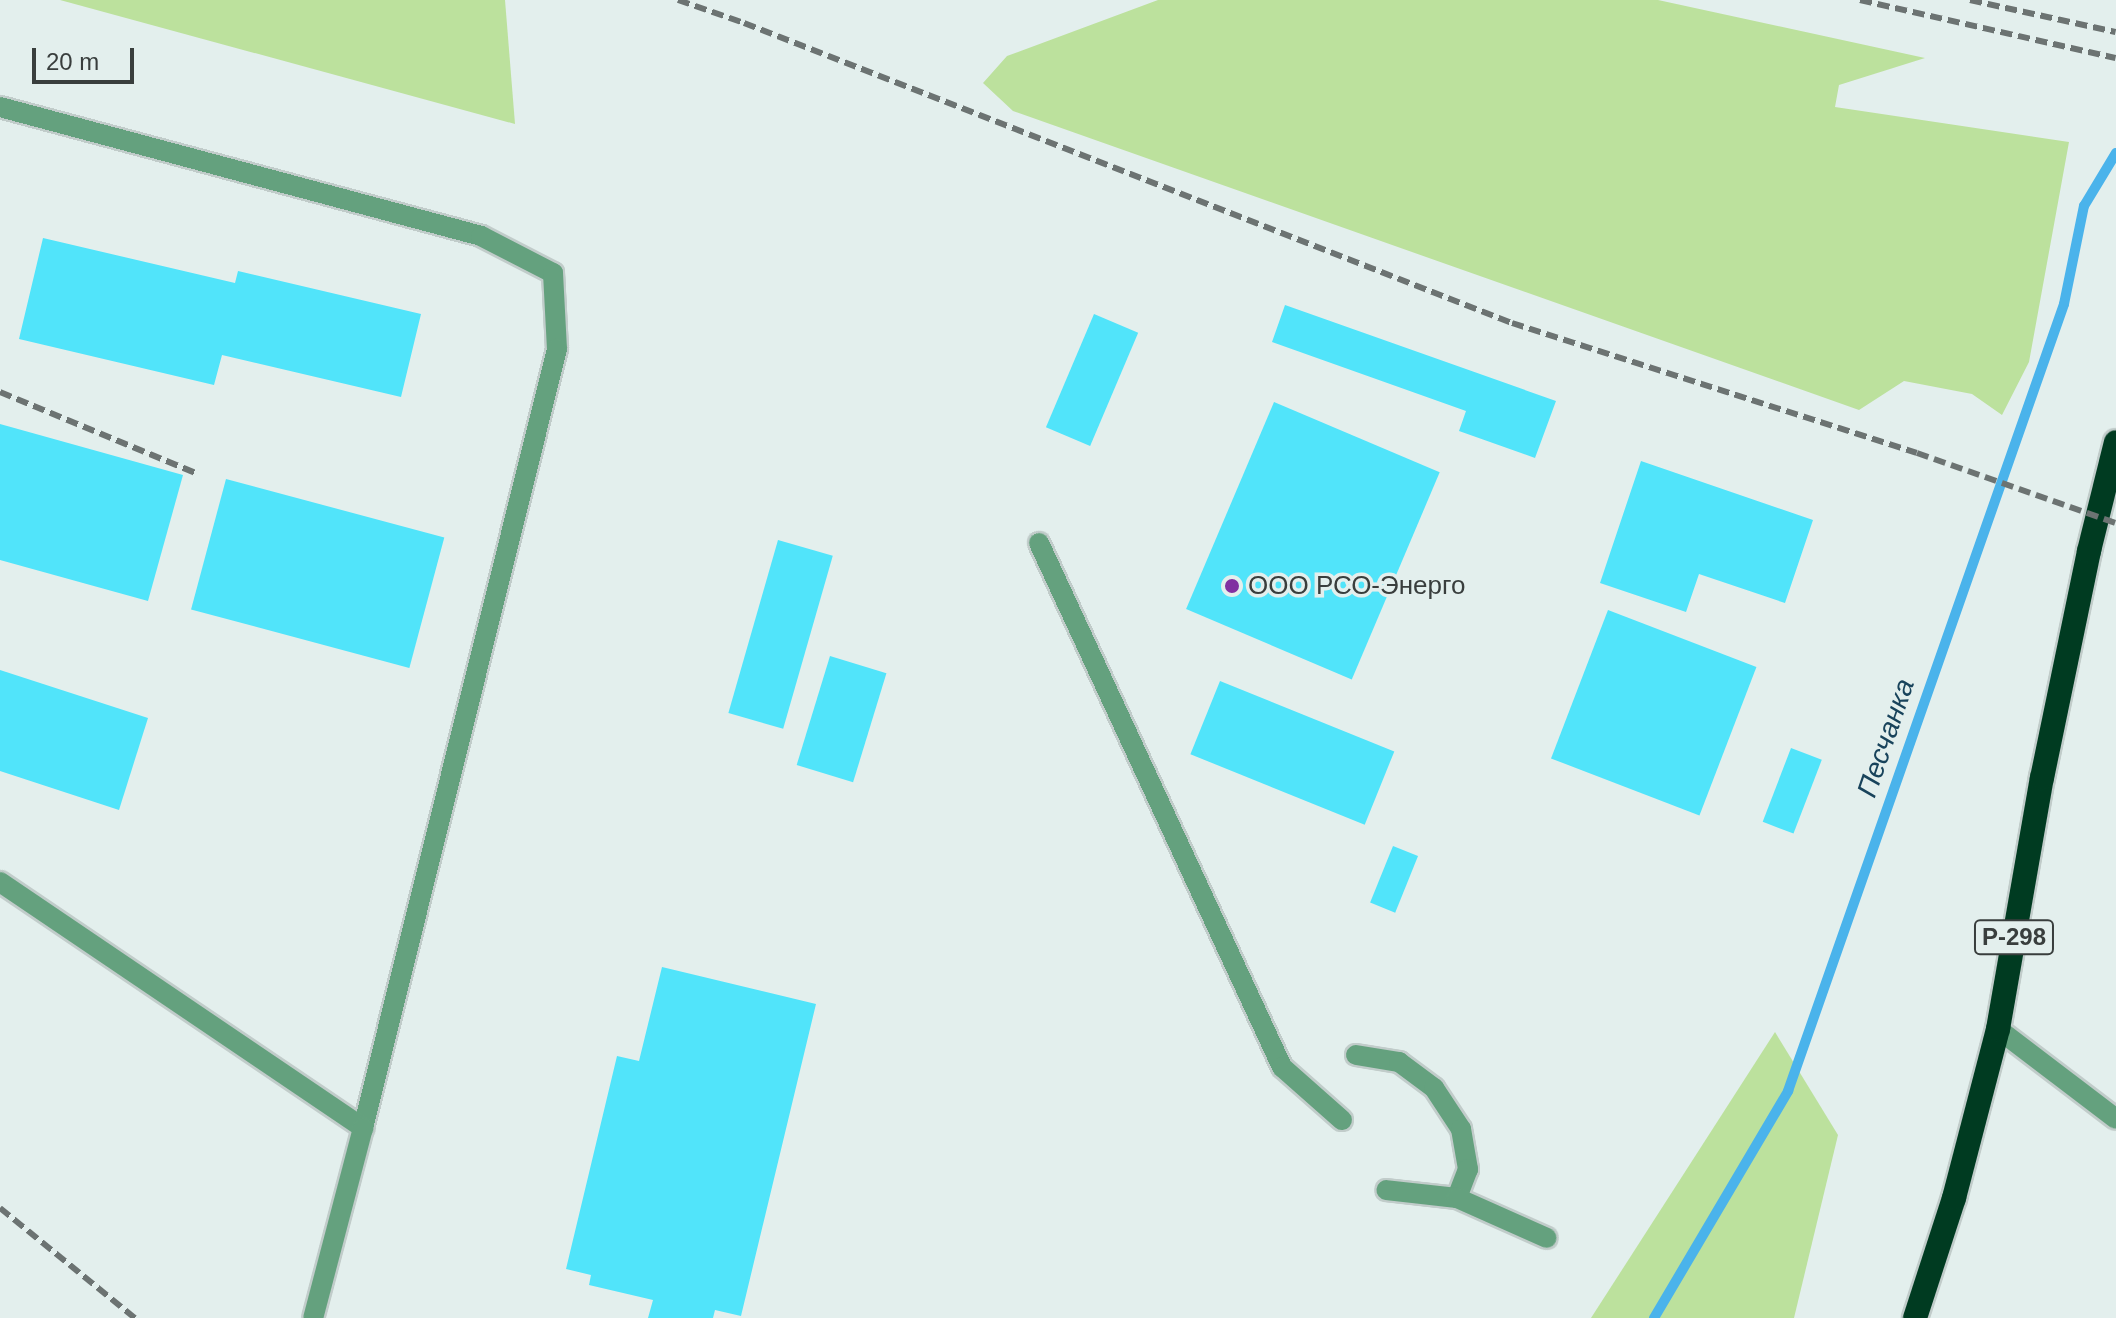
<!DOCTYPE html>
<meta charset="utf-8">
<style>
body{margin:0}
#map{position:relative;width:2116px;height:1318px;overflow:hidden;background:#e3efed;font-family:Helvetica,sans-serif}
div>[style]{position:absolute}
.green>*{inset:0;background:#bce19d}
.stream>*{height:10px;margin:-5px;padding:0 5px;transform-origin:5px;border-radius:5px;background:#4ab3eb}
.building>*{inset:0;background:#51e4fa;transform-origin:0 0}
.roads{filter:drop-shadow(2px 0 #c1ccca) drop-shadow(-2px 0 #c1ccca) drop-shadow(0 2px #c1ccca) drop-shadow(0 -2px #c1ccca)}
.minor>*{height:20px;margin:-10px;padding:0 10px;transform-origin:10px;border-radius:10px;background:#64a17e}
.highway>*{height:24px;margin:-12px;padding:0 12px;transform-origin:12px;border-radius:12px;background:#003b21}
.rail>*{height:6px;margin-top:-3px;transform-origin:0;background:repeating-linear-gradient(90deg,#6c7372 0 12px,transparent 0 18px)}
.dots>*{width:22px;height:22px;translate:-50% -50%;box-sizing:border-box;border:4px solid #e3efed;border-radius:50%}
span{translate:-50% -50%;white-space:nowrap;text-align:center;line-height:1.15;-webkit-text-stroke:7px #e3efed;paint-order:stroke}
.shield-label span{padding:2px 6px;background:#e3efed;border:2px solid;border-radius:6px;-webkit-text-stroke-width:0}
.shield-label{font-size:24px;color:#393e3d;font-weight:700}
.poi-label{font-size:26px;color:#393e3d}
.left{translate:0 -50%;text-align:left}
.water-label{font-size:28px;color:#18435b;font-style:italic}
.scale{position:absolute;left:32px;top:48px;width:102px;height:36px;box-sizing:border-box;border:4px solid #393e3d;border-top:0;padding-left:10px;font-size:24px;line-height:28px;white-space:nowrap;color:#393e3d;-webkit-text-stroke:6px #e3efed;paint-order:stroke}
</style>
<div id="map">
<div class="green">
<i style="clip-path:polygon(60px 0,505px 0,515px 124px)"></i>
<i style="clip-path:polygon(1158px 0,1658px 0,1925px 58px,1839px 85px,1835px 107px,2069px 142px,2029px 362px,2002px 415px,1972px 394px,1904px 381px,1859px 410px,1013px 111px,983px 83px,1007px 56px)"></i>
<i style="clip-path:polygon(1775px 1032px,1838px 1135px,1794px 1318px,1591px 1318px)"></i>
</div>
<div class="stream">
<i style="left:1654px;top:1318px;width:264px;rotate:-59.4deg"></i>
<i style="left:1788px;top:1091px;width:834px;rotate:-70.67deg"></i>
<i style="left:2064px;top:304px;width:100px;rotate:-78.5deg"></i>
<i style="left:2084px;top:206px;width:62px;rotate:-58.9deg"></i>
</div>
<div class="building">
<i style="clip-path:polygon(43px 238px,235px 283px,238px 271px,421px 314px,401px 397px,222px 355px,214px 385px,19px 339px)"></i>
<i style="clip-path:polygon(1285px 305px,1556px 401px,1535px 458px,1459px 431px,1466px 411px,1272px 342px)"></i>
<i style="left:1094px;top:314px;width:48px;height:123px;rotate:23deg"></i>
<i style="left:1274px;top:402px;width:180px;height:225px;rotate:23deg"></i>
<i style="clip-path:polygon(0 424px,183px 475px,148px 601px,0 560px)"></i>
<i style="clip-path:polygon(1641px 461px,1813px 520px,1785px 603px,1699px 574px,1686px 612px,1600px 583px)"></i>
<i style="left:226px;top:479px;width:226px;height:135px;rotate:15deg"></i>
<i style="left:778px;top:540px;width:57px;height:180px;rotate:16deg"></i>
<i style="left:1608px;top:610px;width:159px;height:159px;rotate:21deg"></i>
<i style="left:830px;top:656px;width:59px;height:114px;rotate:17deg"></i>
<i style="clip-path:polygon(0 670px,148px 718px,119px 810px,0 771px)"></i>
<i style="left:1220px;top:681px;width:188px;height:79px;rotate:22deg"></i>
<i style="left:1791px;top:748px;width:33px;height:79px;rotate:21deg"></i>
<i style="left:1393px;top:846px;width:27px;height:61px;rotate:22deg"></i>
<i style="clip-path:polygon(662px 967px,816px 1004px,741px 1316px,715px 1310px,713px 1318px,648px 1318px,653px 1300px,589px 1285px,591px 1275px,566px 1269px,617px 1056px,639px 1061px)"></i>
</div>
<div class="roads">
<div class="minor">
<i style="left:0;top:107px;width:498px;rotate:15deg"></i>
<i style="left:481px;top:236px;width:81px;rotate:27.2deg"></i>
<i style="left:553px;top:273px;width:76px;rotate:87deg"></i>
<i style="left:557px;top:349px;width:803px;rotate:103.98deg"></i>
<i style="left:1039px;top:543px;width:578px;rotate:65.12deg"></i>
<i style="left:1282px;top:1067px;width:80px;rotate:41.5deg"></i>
<i style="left:0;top:882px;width:439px;rotate:34.1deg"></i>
<i style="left:363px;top:1128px;width:196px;rotate:104.7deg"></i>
<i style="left:1998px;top:1029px;width:148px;rotate:37.3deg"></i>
<i style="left:1356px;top:1055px;width:44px;rotate:9.2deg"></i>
<i style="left:1399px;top:1062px;width:44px;rotate:36.6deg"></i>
<i style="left:1434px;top:1088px;width:49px;rotate:56.6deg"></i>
<i style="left:1461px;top:1129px;width:41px;rotate:80.1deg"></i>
<i style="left:1468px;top:1169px;width:31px;rotate:111deg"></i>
<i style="left:1457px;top:1198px;width:71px;rotate:-173.6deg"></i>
<i style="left:1457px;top:1198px;width:98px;rotate:24deg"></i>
</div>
<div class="highway">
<i style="left:1915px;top:1318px;width:126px;rotate:-72deg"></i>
<i style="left:1954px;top:1198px;width:175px;rotate:-75.4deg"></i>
<i style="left:1998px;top:1029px;width:255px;rotate:-80.1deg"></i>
<i style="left:2042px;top:778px;width:232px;rotate:-78.3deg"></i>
<i style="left:2089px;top:551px;width:112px;rotate:-76.1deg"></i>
</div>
</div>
<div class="rail">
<i style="left:678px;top:0;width:70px;rotate:19.2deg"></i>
<i style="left:744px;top:23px;width:825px;rotate:21.34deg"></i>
<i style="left:1512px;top:323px;width:425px;rotate:17.8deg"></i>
<i style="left:1917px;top:453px;width:211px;rotate:19.4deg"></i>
<i style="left:1860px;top:0;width:262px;rotate:12.8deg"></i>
<i style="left:1970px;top:0;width:149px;rotate:12.4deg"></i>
<i style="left:0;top:392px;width:212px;rotate:22.5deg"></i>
<i style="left:0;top:1208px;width:174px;rotate:39.2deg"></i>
</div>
<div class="dots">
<i style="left:1232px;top:586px;background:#8131a1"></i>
</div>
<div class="shield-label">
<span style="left:2014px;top:937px">Р-298</span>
</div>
<div class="poi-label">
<span class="left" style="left:1248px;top:586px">ООО РСО-Энерго</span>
</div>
<div class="water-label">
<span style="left:1886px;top:738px;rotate:-71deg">Песчанка</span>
</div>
<div class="scale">20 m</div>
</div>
